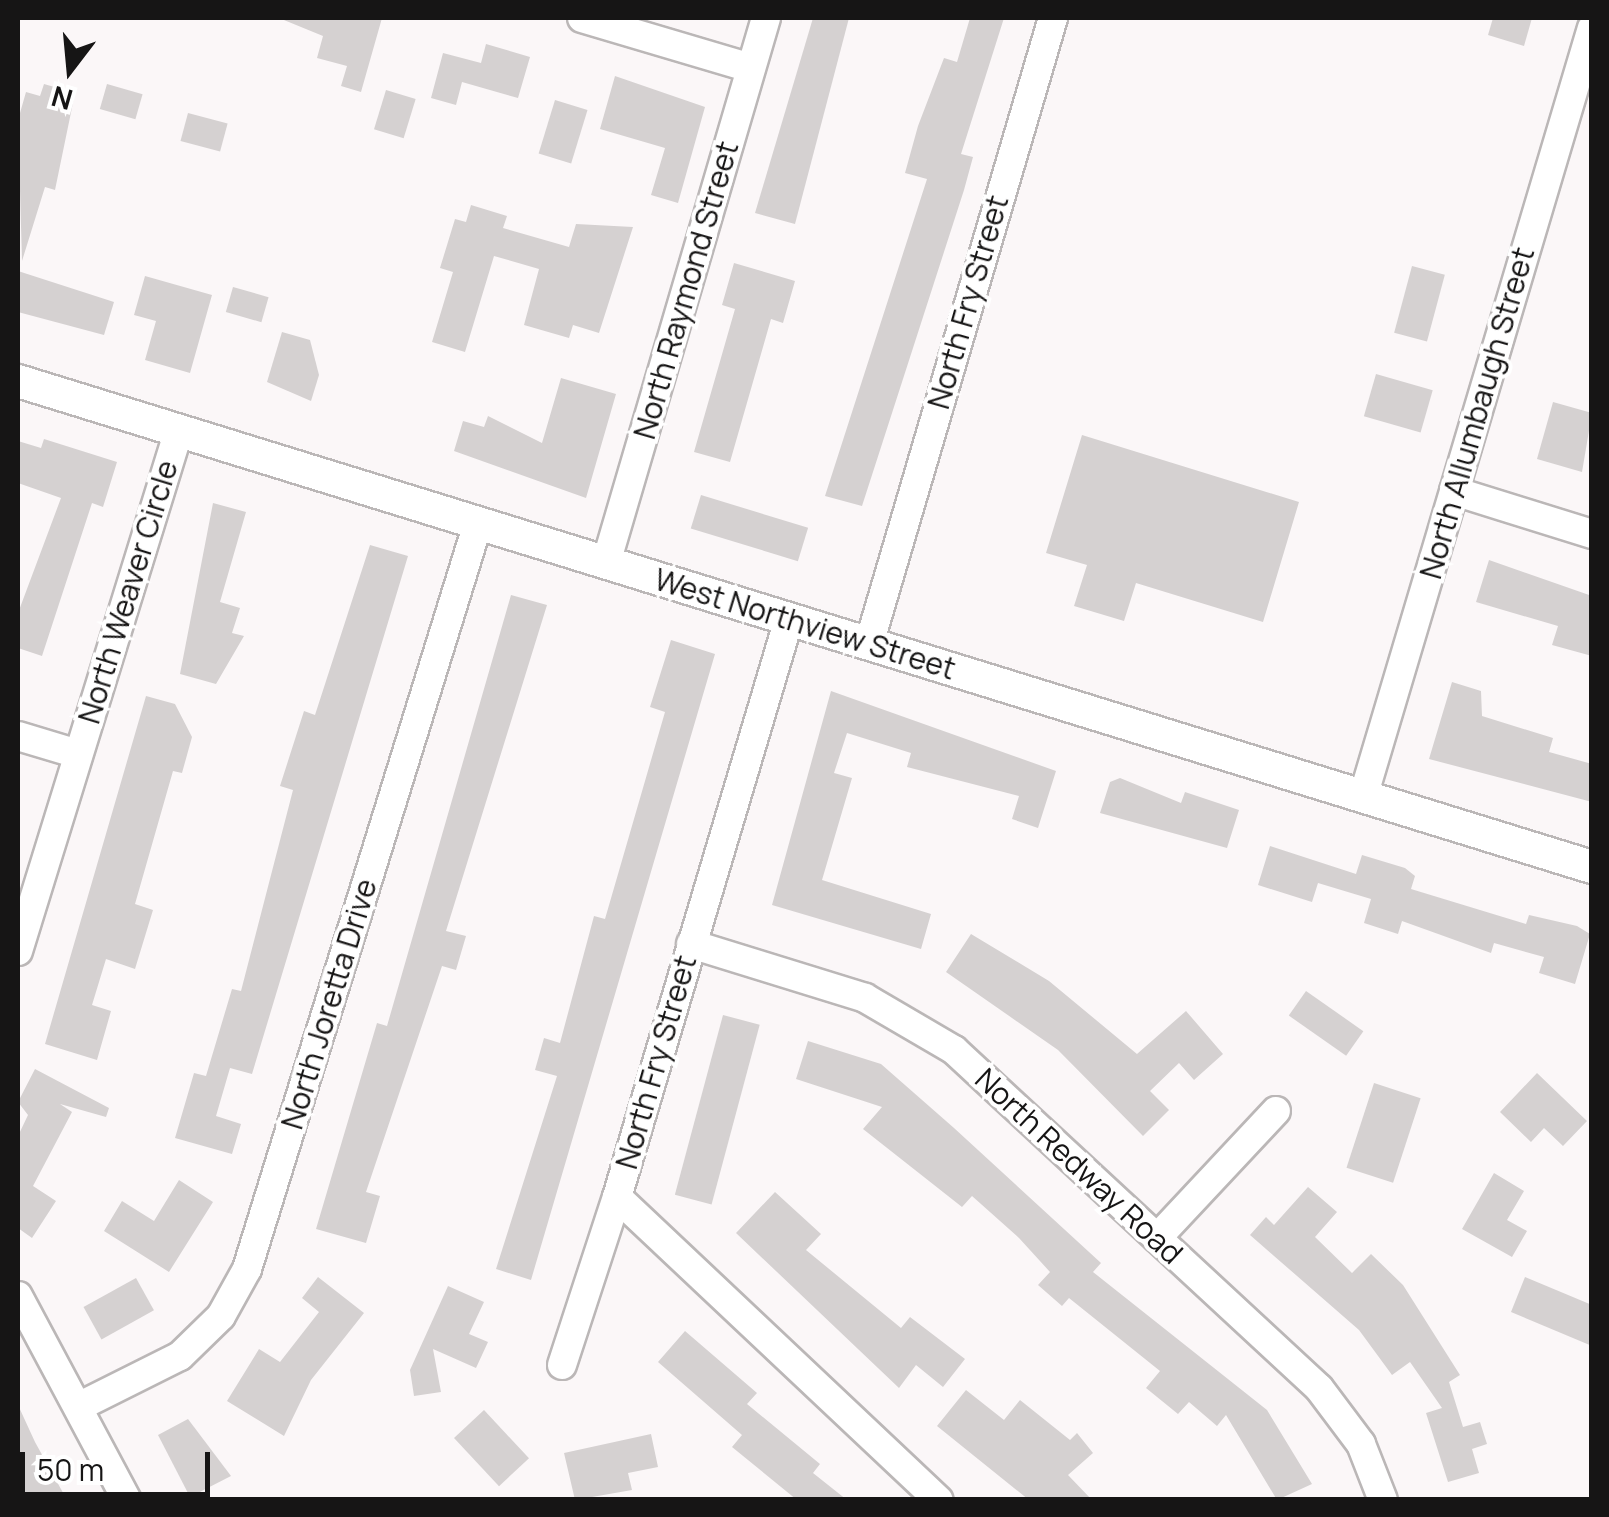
<!DOCTYPE html>
<style>
body{margin:0}
#map{position:relative;width:1609px;height:1517px;overflow:hidden;background:#fbf7f8;font-family:Manrope,sans-serif}
div>[style]{position:absolute}
.building>*{inset:0;background:#d5d1d1;transform-origin:0 0}
.roads{filter:drop-shadow(2px 0 #bbb7b7) drop-shadow(-2px 0 #bbb7b7) drop-shadow(0 2px #bbb7b7) drop-shadow(0 -2px #bbb7b7)}
.minor>*{height:28px;margin:-14px;padding:0 14px;transform-origin:14px;border-radius:14px;background:#fff}
.tertiary>*{height:32px;margin:-16px;padding:0 16px;transform-origin:16px;border-radius:16px;background:#fff}
span{translate:-50% -50%;white-space:nowrap;text-align:center;line-height:1.15;-webkit-text-stroke:8px #fff;paint-order:stroke}
.street-label{font-size:30px;color:#161515}
.frame{position:absolute;inset:0;border:20px solid #161515;pointer-events:none}
.north{position:absolute;left:20px;top:20px;width:100px;height:100px;-webkit-text-stroke:8px #fff;paint-order:stroke;rotate:196deg;font-size:28px;font-weight:700;line-height:40px;text-align:center;color:#161515}
.north::after{content:'';display:block;margin:auto;width:35px;height:45px;background:#161515;clip-path:polygon(50% 0,100% 100%,50% 72%,0 100%)}
.scale{position:absolute;left:20px;top:1452px;width:190px;height:45px;box-sizing:border-box;border:5px solid #161515;border-top:0;padding-left:12px;font-size:30px;line-height:35px;white-space:nowrap;color:#161515;-webkit-text-stroke:8px #fff;paint-order:stroke}
</style>
<div id="map">
<div class="building">
<i style="clip-path:polygon(279px 18px,382px 18px,361px 92px,341px 86px,347px 66px,317px 58px,323px 36px)"></i>
<i style="clip-path:polygon(813px 18px,849px 18px,795px 224px,755px 213px)"></i>
<i style="clip-path:polygon(970px 18px,1004px 18px,961px 154px,973px 157px,964px 190px,862px 506px,825px 496px,927px 179px,905px 173px,918px 126px,944px 58px,957px 62px)"></i>
<i style="clip-path:polygon(1493px 18px,1532px 18px,1524px 46px,1488px 35px)"></i>
<i style="clip-path:polygon(486px 44px,530px 57px,518px 98px,462px 82px,456px 105px,431px 98px,443px 53px,481px 63px)"></i>
<i style="clip-path:polygon(615px 76px,705px 107px,678px 203px,651px 195px,665px 148px,600px 129px)"></i>
<i style="clip-path:polygon(44px 84px,75px 93px,55px 190px,45px 187px,22px 261px,18px 120px,26px 92px,40px 96px)"></i>
<i style="left:107px;top:84px;width:37px;height:26px;rotate:16deg"></i>
<i style="left:386px;top:90px;width:31px;height:41px;rotate:17deg"></i>
<i style="left:555px;top:100px;width:34px;height:56px;rotate:17deg"></i>
<i style="left:188px;top:113px;width:41px;height:29px;rotate:15deg"></i>
<i style="clip-path:polygon(471px 205px,507px 216px,503px 228px,569px 247px,576px 224px,633px 227px,599px 333px,573px 325px,569px 338px,524px 325px,539px 269px,494px 256px,465px 352px,432px 342px,453px 272px,440px 268px,455px 219px,466px 222px)"></i>
<i style="clip-path:polygon(734px 263px,795px 281px,783px 323px,771px 319px,730px 462px,694px 452px,735px 309px,722px 305px)"></i>
<i style="left:1412px;top:266px;width:34px;height:69px;rotate:15deg"></i>
<i style="clip-path:polygon(18px 271px,114px 302px,104px 335px,18px 312px)"></i>
<i style="clip-path:polygon(145px 276px,212px 295px,190px 373px,145px 360px,156px 321px,134px 315px)"></i>
<i style="left:233px;top:287px;width:37px;height:26px;rotate:16deg"></i>
<i style="clip-path:polygon(282px 332px,310px 340px,319px 375px,311px 401px,267px 382px)"></i>
<i style="left:1376px;top:374px;width:59px;height:44px;rotate:16deg"></i>
<i style="clip-path:polygon(561px 378px,616px 394px,586px 498px,454px 451px,463px 421px,484px 427px,488px 416px,542px 443px)"></i>
<i style="clip-path:polygon(1553px 402px,1592px 413px,1582px 472px,1537px 459px)"></i>
<i style="clip-path:polygon(1082px 435px,1299px 502px,1263px 622px,1136px 583px,1124px 621px,1074px 606px,1087px 565px,1046px 553px)"></i>
<i style="clip-path:polygon(44px 439px,117px 462px,103px 507px,92px 503px,42px 656px,18px 648px,18px 613px,61px 498px,18px 483px,18px 441px,41px 448px)"></i>
<i style="left:701px;top:495px;width:112px;height:35px;rotate:17deg"></i>
<i style="clip-path:polygon(213px 503px,246px 512px,220px 602px,240px 608px,232px 633px,244px 636px,216px 684px,180px 674px)"></i>
<i style="clip-path:polygon(370px 545px,408px 556px,252px 1074px,230px 1068px,216px 1116px,241px 1124px,232px 1154px,175px 1138px,194px 1073px,206px 1076px,232px 989px,241px 991px,293px 790px,280px 786px,304px 711px,315px 715px)"></i>
<i style="clip-path:polygon(1489px 560px,1592px 596px,1592px 656px,1552px 645px,1558px 626px,1476px 602px)"></i>
<i style="clip-path:polygon(511px 595px,547px 605px,446px 931px,466px 936px,456px 970px,442px 966px,366px 1192px,380px 1196px,366px 1243px,316px 1229px,377px 1023px,387px 1026px)"></i>
<i style="clip-path:polygon(671px 640px,715px 654px,531px 1280px,496px 1269px,557px 1076px,535px 1070px,544px 1038px,560px 1043px,594px 916px,605px 919px,665px 712px,650px 707px)"></i>
<i style="clip-path:polygon(1452px 682px,1481px 691px,1482px 716px,1553px 738px,1549px 752px,1592px 764px,1592px 802px,1429px 759px)"></i>
<i style="clip-path:polygon(831px 691px,1056px 771px,1038px 828px,1012px 819px,1019px 796px,907px 767px,911px 753px,847px 733px,834px 773px,852px 778px,822px 880px,931px 914px,921px 949px,772px 905px)"></i>
<i style="clip-path:polygon(146px 696px,175px 704px,192px 737px,182px 773px,173px 771px,135px 904px,153px 910px,135px 969px,106px 959px,92px 1005px,111px 1011px,97px 1060px,45px 1044px)"></i>
<i style="clip-path:polygon(1120px 778px,1181px 803px,1185px 792px,1239px 810px,1227px 848px,1100px 813px,1110px 782px)"></i>
<i style="clip-path:polygon(1270px 846px,1356px 874px,1362px 855px,1405px 868px,1415px 876px,1411px 889px,1526px 924px,1529px 915px,1577px 926px,1590px 934px,1575px 984px,1539px 973px,1544px 957px,1494px 943px,1491px 953px,1402px 921px,1398px 934px,1364px 923px,1371px 899px,1318px 883px,1312px 902px,1258px 885px)"></i>
<i style="clip-path:polygon(971px 934px,1049px 981px,1137px 1054px,1186px 1011px,1223px 1054px,1194px 1080px,1179px 1063px,1150px 1091px,1169px 1110px,1143px 1136px,1058px 1050px,946px 972px)"></i>
<i style="left:1306px;top:991px;width:70px;height:30px;rotate:35deg"></i>
<i style="left:723px;top:1015px;width:38px;height:186px;rotate:15deg"></i>
<i style="clip-path:polygon(808px 1041px,881px 1064px,954px 1128px,1101px 1263px,1093px 1272px,1267px 1410px,1312px 1484px,1277px 1500px,1226px 1415px,1217px 1426px,1189px 1402px,1178px 1414px,1146px 1388px,1160px 1371px,1069px 1298px,1062px 1306px,1038px 1285px,1050px 1272px,1019px 1238px,972px 1196px,962px 1207px,863px 1129px,882px 1107px,796px 1079px)"></i>
<i style="clip-path:polygon(35px 1069px,109px 1108px,106px 1117px,60px 1104px,72px 1112px,33px 1186px,56px 1201px,32px 1238px,18px 1228px,18px 1136px,28px 1115px,18px 1102px)"></i>
<i style="clip-path:polygon(1537px 1073px,1587px 1121px,1563px 1146px,1544px 1128px,1531px 1142px,1500px 1112px)"></i>
<i style="left:1374px;top:1083px;width:49px;height:89px;rotate:18deg"></i>
<i style="clip-path:polygon(1494px 1173px,1524px 1191px,1507px 1220px,1527px 1231px,1512px 1257px,1462px 1229px)"></i>
<i style="clip-path:polygon(179px 1180px,213px 1202px,169px 1272px,104px 1231px,122px 1201px,154px 1221px)"></i>
<i style="clip-path:polygon(1308px 1187px,1337px 1212px,1315px 1237px,1352px 1273px,1371px 1254px,1403px 1285px,1460px 1375px,1449px 1382px,1463px 1427px,1480px 1422px,1487px 1444px,1472px 1449px,1479px 1473px,1448px 1482px,1426px 1413px,1442px 1408px,1410px 1362px,1392px 1375px,1359px 1330px,1250px 1235px,1266px 1217px,1274px 1225px)"></i>
<i style="clip-path:polygon(775px 1192px,821px 1234px,806px 1250px,901px 1328px,910px 1317px,965px 1359px,943px 1387px,916px 1365px,899px 1388px,736px 1233px)"></i>
<i style="clip-path:polygon(318px 1277px,364px 1313px,311px 1380px,284px 1436px,227px 1401px,259px 1349px,280px 1362px,319px 1312px,302px 1298px)"></i>
<i style="clip-path:polygon(1525px 1277px,1592px 1305px,1592px 1346px,1511px 1312px)"></i>
<i style="left:136px;top:1278px;width:37px;height:60px;rotate:61deg"></i>
<i style="clip-path:polygon(448px 1286px,484px 1302px,469px 1334px,488px 1342px,476px 1368px,433px 1349px,441px 1392px,414px 1396px,410px 1370px)"></i>
<i style="clip-path:polygon(685px 1331px,757px 1393px,747px 1404px,820px 1464px,813px 1473px,847px 1500px,797px 1500px,732px 1447px,742px 1435px,658px 1362px)"></i>
<i style="clip-path:polygon(966px 1390px,1004px 1420px,1020px 1400px,1070px 1440px,1077px 1433px,1093px 1453px,1068px 1475px,1092px 1500px,1029px 1500px,937px 1426px)"></i>
<i style="clip-path:polygon(18px 1405px,35px 1442px,67px 1500px,18px 1500px)"></i>
<i style="left:484px;top:1410px;width:66px;height:41px;rotate:47deg"></i>
<i style="clip-path:polygon(188px 1419px,231px 1476px,190px 1497px,158px 1435px)"></i>
<i style="clip-path:polygon(651px 1434px,658px 1467px,628px 1473px,632px 1490px,575px 1500px,564px 1453px)"></i>
</div>
<div class="roads">
<div class="minor">
<i style="left:582px;top:18px;width:176px;rotate:16.5deg"></i>
<i style="left:1454px;top:491px;width:145px;rotate:17.3deg"></i>
<i style="left:606px;top:563px;width:568px;rotate:-73.64deg"></i>
<i style="left:789px;top:619px;width:603px;rotate:106.57deg"></i>
<i style="left:617px;top:1197px;width:442px;rotate:43.3deg"></i>
<i style="left:869px;top:644px;width:652px;rotate:-73.62deg"></i>
<i style="left:18px;top:736px;width:63px;rotate:16.7deg"></i>
<i style="left:1363px;top:797px;width:802px;rotate:-73.42deg"></i>
<i style="left:691px;top:944px;width:182px;rotate:17.2deg"></i>
<i style="left:865px;top:998px;width:103px;rotate:30.3deg"></i>
<i style="left:954px;top:1050px;width:497px;rotate:42.8deg"></i>
<i style="left:1319px;top:1388px;width:70px;rotate:53.1deg"></i>
<i style="left:1361px;top:1444px;width:60px;rotate:68.6deg"></i>
<i style="left:18px;top:951px;width:545px;rotate:-72.83deg"></i>
<i style="left:1157px;top:1238px;width:174px;rotate:-46.9deg"></i>
<i style="left:18px;top:1296px;width:231px;rotate:61.9deg"></i>
<i style="left:562px;top:1365px;width:177px;rotate:-71.9deg"></i>
<i style="left:78px;top:1407px;width:114px;rotate:-26.6deg"></i>
<i style="left:180px;top:1356px;width:57px;rotate:-44.3deg"></i>
<i style="left:221px;top:1316px;width:54px;rotate:-61deg"></i>
<i style="left:247px;top:1269px;width:781px;rotate:-72.79deg"></i>
</div>
<div class="tertiary">
<i style="left:18px;top:381px;width:1647px;rotate:17.16deg"></i>
</div>
</div>
<div class="street-label">
<span style="left:686px;top:290px;rotate:-74deg">North Raymond Street</span>
<span style="left:968px;top:302px;rotate:-74deg">North Fry Street</span>
<span style="left:1477px;top:413px;rotate:-74deg">North Allumbaugh Street</span>
<span style="left:128px;top:592px;rotate:-73deg">North Weaver Circle</span>
<span style="left:805px;top:624px;rotate:17deg">West Northview Street</span>
<span style="left:329px;top:1004px;rotate:-73deg">North Joretta Drive</span>
<span style="left:656px;top:1062px;rotate:-74deg">North Fry Street</span>
<span style="left:1079px;top:1166px;rotate:43deg">North Redway Road</span>
</div>
<div class="frame"></div>
<div class="north">N</div>
<div class="scale">50 m</div>
</div>
